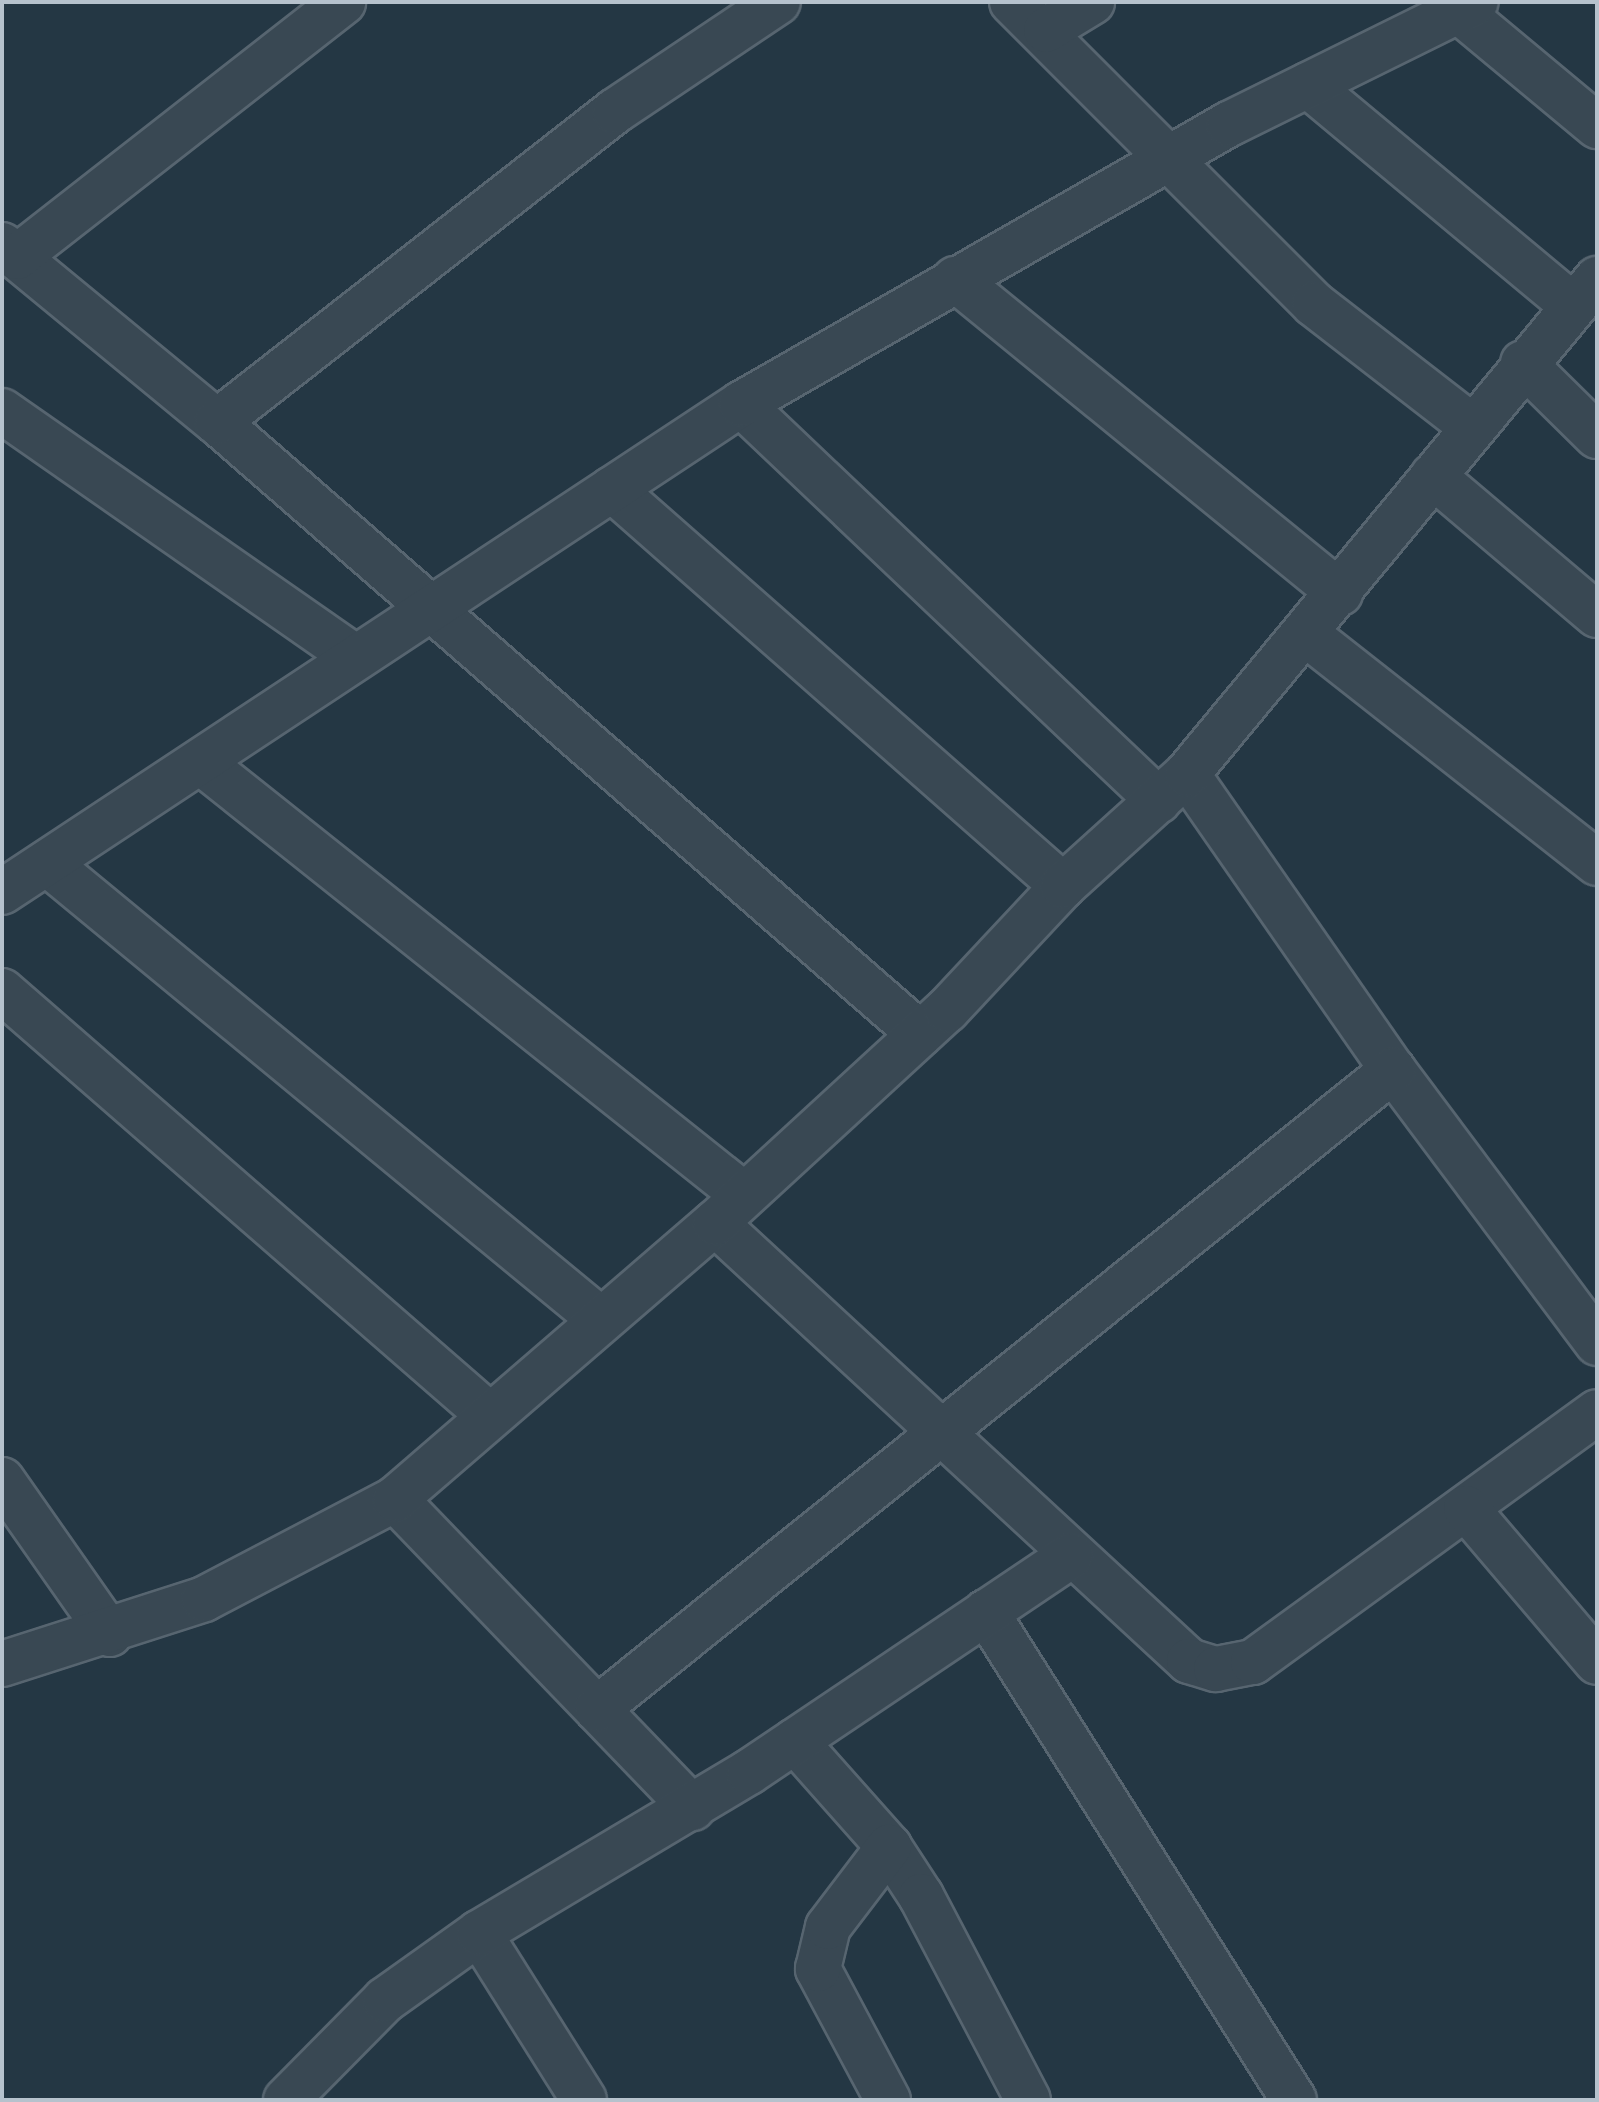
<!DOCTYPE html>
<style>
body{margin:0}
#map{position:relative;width:1599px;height:2102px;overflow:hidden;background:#243744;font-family:"Archivo Narrow",sans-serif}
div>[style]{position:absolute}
.roads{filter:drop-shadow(2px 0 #576570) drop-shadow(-2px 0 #576570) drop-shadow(0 2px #576570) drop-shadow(0 -2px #576570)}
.minor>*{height:44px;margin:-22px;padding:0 22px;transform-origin:22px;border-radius:22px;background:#394853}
.tertiary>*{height:44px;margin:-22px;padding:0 22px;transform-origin:22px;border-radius:22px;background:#394853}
span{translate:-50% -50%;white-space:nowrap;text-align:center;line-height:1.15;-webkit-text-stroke:6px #1d2d38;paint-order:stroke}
.frame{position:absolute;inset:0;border:4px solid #b6c2cd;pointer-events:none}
</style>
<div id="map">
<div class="roads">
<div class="minor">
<i style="left:1012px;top:2px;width:427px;rotate:45deg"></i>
<i style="left:1314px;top:304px;width:199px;rotate:37.8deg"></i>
<i style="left:1459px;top:11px;width:180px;rotate:39.8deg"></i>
<i style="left:1046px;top:30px;width:54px;rotate:-31.3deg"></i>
<i style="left:1308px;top:85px;width:345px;rotate:39.8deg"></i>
<i style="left:2px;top:245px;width:278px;rotate:39.5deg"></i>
<i style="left:217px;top:422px;width:932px;rotate:41.04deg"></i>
<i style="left:17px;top:257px;width:414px;rotate:-38deg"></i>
<i style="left:955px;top:279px;width:497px;rotate:39.2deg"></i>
<i style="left:1523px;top:363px;width:104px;rotate:44.6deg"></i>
<i style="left:741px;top:404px;width:576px;rotate:43.52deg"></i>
<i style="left:2px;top:411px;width:429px;rotate:34.9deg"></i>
<i style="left:217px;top:422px;width:505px;rotate:-38deg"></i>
<i style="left:615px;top:111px;width:196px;rotate:-33.8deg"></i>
<i style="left:1433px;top:476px;width:215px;rotate:40.3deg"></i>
<i style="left:612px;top:489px;width:601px;rotate:41.36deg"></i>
<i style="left:1305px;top:633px;width:372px;rotate:38.2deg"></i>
<i style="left:202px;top:763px;width:693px;rotate:38.56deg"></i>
<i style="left:1187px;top:774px;width:361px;rotate:55.2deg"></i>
<i style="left:1393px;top:1070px;width:341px;rotate:53.2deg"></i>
<i style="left:47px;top:863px;width:718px;rotate:39.52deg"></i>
<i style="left:2px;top:892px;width:886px;rotate:-33.44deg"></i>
<i style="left:741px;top:404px;width:563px;rotate:-29.85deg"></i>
<i style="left:1229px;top:124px;width:275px;rotate:-26.3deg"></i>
<i style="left:2px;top:991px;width:647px;rotate:41.05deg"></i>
<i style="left:715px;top:1223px;width:645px;rotate:42.74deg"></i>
<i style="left:1189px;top:1661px;width:28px;rotate:17deg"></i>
<i style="left:1216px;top:1669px;width:38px;rotate:-11deg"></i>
<i style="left:1253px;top:1662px;width:425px;rotate:-36deg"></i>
<i style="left:2px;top:1480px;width:188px;rotate:55deg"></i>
<i style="left:395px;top:1499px;width:429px;rotate:46.1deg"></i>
<i style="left:1466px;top:1508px;width:202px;rotate:49.6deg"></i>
<i style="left:986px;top:1612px;width:577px;rotate:57.74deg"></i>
<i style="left:597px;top:1709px;width:1021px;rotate:-38.76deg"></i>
<i style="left:795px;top:1741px;width:142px;rotate:48.4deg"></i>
<i style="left:889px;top:1847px;width:59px;rotate:56.9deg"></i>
<i style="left:921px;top:1896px;width:230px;rotate:62.3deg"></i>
<i style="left:479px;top:1933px;width:197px;rotate:57.8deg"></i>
<i style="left:286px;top:2100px;width:141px;rotate:-45.3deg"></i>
<i style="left:385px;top:2000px;width:115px;rotate:-35.5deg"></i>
<i style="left:479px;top:1933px;width:314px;rotate:-30.8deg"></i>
<i style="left:749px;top:1772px;width:388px;rotate:-33.9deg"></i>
<i style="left:888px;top:2100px;width:149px;rotate:-118.1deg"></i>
<i style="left:818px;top:1969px;width:43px;rotate:-76.6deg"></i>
<i style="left:828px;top:1927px;width:101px;rotate:-52.7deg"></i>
</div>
<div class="tertiary">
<i style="left:2px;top:1664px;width:212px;rotate:-17.8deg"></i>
<i style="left:204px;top:1599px;width:216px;rotate:-27.6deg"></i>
<i style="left:395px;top:1499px;width:423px;rotate:-40.8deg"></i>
<i style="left:715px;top:1223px;width:315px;rotate:-42.6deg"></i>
<i style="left:947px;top:1010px;width:170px;rotate:-46.9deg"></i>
<i style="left:1063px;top:886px;width:167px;rotate:-42.1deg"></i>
<i style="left:1187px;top:774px;width:643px;rotate:-50.37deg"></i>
</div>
</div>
<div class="frame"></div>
</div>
